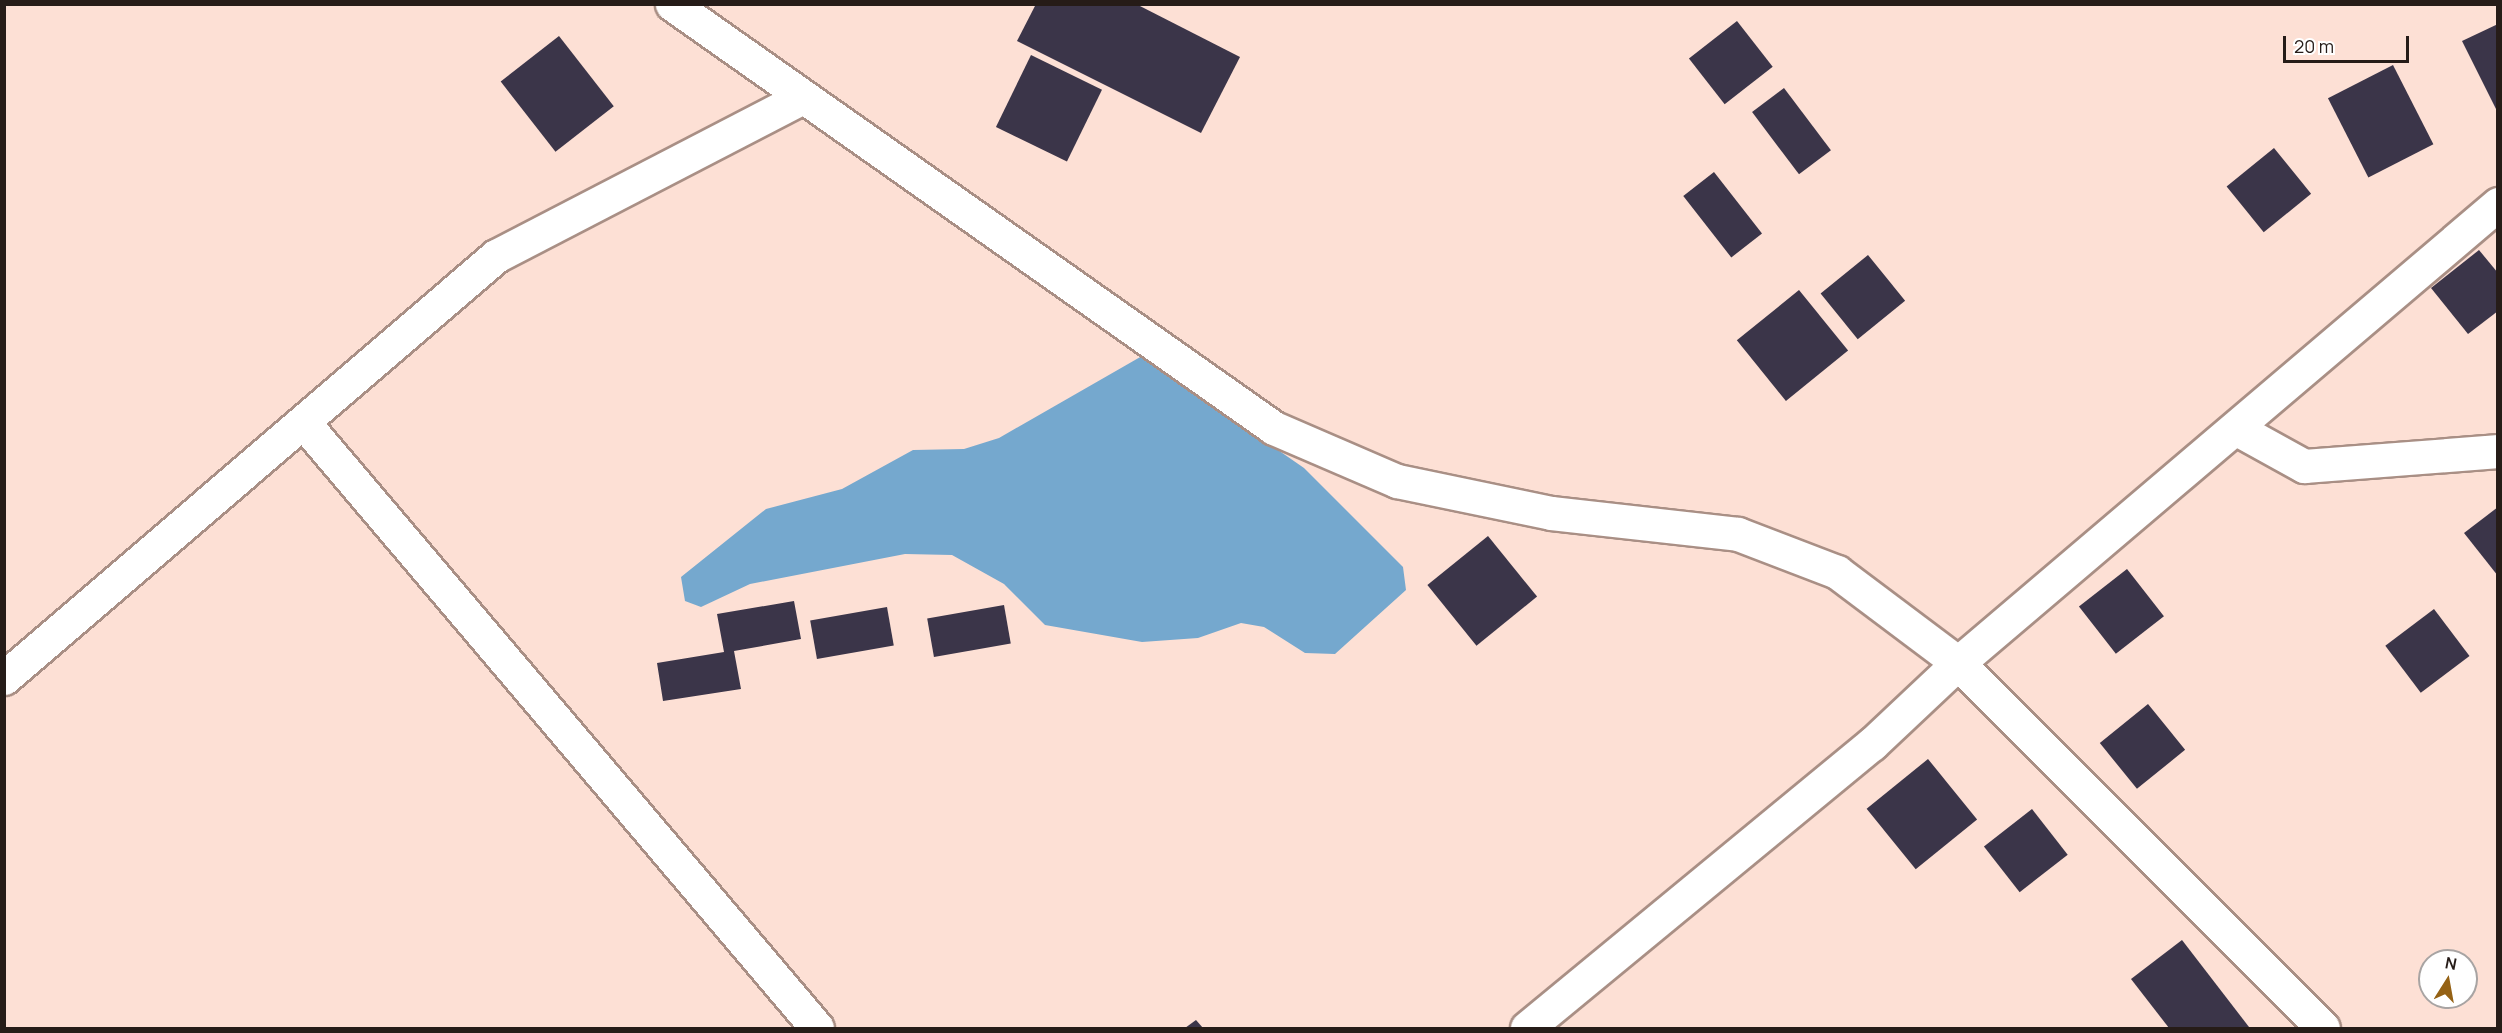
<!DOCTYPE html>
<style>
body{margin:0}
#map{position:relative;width:2502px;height:1033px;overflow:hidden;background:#fde0d5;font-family:Manrope,sans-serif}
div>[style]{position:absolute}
.water>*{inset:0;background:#75a8ce}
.building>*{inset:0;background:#3b3549;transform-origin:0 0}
.roads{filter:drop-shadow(2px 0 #a98f85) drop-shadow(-2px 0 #a98f85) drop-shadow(0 2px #a98f85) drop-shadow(0 -2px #a98f85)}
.minor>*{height:33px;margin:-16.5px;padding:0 16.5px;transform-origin:16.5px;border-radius:16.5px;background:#fff}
.tertiary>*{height:33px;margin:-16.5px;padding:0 16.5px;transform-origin:16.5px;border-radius:16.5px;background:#fff}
span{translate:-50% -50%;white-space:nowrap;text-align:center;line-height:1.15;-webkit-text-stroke:6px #fff;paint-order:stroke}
.frame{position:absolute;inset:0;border:6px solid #261c18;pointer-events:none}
.north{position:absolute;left:2418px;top:949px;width:60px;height:60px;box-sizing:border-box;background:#fff;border:2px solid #a8a4a3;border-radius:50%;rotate:11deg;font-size:16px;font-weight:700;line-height:24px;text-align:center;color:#261c18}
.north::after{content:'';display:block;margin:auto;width:21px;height:27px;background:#956215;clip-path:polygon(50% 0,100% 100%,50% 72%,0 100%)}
.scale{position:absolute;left:2283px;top:36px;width:126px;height:27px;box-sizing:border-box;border:3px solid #261c18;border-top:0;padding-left:8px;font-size:18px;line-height:21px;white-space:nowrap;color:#261c18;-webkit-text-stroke:4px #fff;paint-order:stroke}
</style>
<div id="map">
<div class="water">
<i style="clip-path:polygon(1142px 356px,1304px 468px,1403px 567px,1406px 590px,1335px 654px,1305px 653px,1264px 627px,1241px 623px,1198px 638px,1142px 642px,1045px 625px,1004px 584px,952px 555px,905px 554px,750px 584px,701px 607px,685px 601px,681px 577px,766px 509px,842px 489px,913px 450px,964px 449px,999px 438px)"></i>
</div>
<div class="building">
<i style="clip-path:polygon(1036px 4px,1136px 4px,1240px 57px,1201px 133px,1017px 41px)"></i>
<i style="left:1737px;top:21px;width:58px;height:61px;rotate:52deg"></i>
<i style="clip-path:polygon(2498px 24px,2498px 113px,2462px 41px)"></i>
<i style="left:559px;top:36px;width:89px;height:74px;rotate:52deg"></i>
<i style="left:1031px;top:55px;width:79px;height:80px;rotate:26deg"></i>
<i style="left:2393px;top:65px;width:89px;height:73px;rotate:63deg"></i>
<i style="left:1784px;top:88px;width:78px;height:40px;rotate:53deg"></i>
<i style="left:2274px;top:148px;width:59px;height:61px;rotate:51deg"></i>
<i style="left:1714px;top:172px;width:78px;height:39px;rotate:52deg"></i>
<i style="clip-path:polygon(2479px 250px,2498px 273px,2498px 311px,2468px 334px,2431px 288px)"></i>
<i style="left:1868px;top:255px;width:59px;height:61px;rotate:51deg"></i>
<i style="left:1799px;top:290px;width:78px;height:80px;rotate:51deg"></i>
<i style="clip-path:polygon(2498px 507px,2498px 576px,2464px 533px)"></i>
<i style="left:1488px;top:536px;width:78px;height:78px;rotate:51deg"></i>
<i style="left:2127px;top:569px;width:60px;height:61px;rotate:52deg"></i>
<i style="clip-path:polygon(794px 601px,801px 639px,734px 651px,741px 689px,663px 701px,657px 663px,724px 652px,717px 614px)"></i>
<i style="left:1004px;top:605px;width:39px;height:78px;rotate:80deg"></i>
<i style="left:887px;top:607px;width:39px;height:78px;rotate:80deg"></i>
<i style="left:2434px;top:609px;width:59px;height:61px;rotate:53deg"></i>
<i style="left:2148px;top:704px;width:59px;height:62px;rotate:51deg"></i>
<i style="left:1928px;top:759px;width:78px;height:79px;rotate:51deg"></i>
<i style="left:2032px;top:809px;width:58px;height:61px;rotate:52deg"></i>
<i style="clip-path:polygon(2182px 940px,2249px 1027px,2247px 1028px,2169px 1028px,2131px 979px)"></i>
<i style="clip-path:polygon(1196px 1020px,1203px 1028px,1185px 1028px)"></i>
</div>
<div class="roads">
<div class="minor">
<i style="left:304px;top:423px;width:793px;rotate:49.7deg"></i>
<i style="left:4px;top:678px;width:648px;rotate:-40.62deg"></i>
<i style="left:496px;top:256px;width:343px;rotate:-27.4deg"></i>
<i style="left:1527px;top:1028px;width:447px;rotate:-39.5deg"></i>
<i style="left:1872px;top:744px;width:118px;rotate:-43.3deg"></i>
</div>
<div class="tertiary">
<i style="left:672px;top:4px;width:736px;rotate:35.16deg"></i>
<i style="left:1274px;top:428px;width:134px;rotate:23.3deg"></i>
<i style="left:1397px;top:481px;width:157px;rotate:11.7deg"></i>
<i style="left:1551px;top:513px;width:188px;rotate:6.4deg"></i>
<i style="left:1738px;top:534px;width:106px;rotate:21deg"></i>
<i style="left:1837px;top:572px;width:151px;rotate:36.9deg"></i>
<i style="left:1958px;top:663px;width:516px;rotate:45deg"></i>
<i style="left:2237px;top:429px;width:77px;rotate:28.9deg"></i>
<i style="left:2304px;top:466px;width:195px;rotate:-4.4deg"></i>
<i style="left:1958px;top:663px;width:709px;rotate:-40.36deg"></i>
</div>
</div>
<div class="frame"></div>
<div class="north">N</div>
<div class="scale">20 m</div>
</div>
